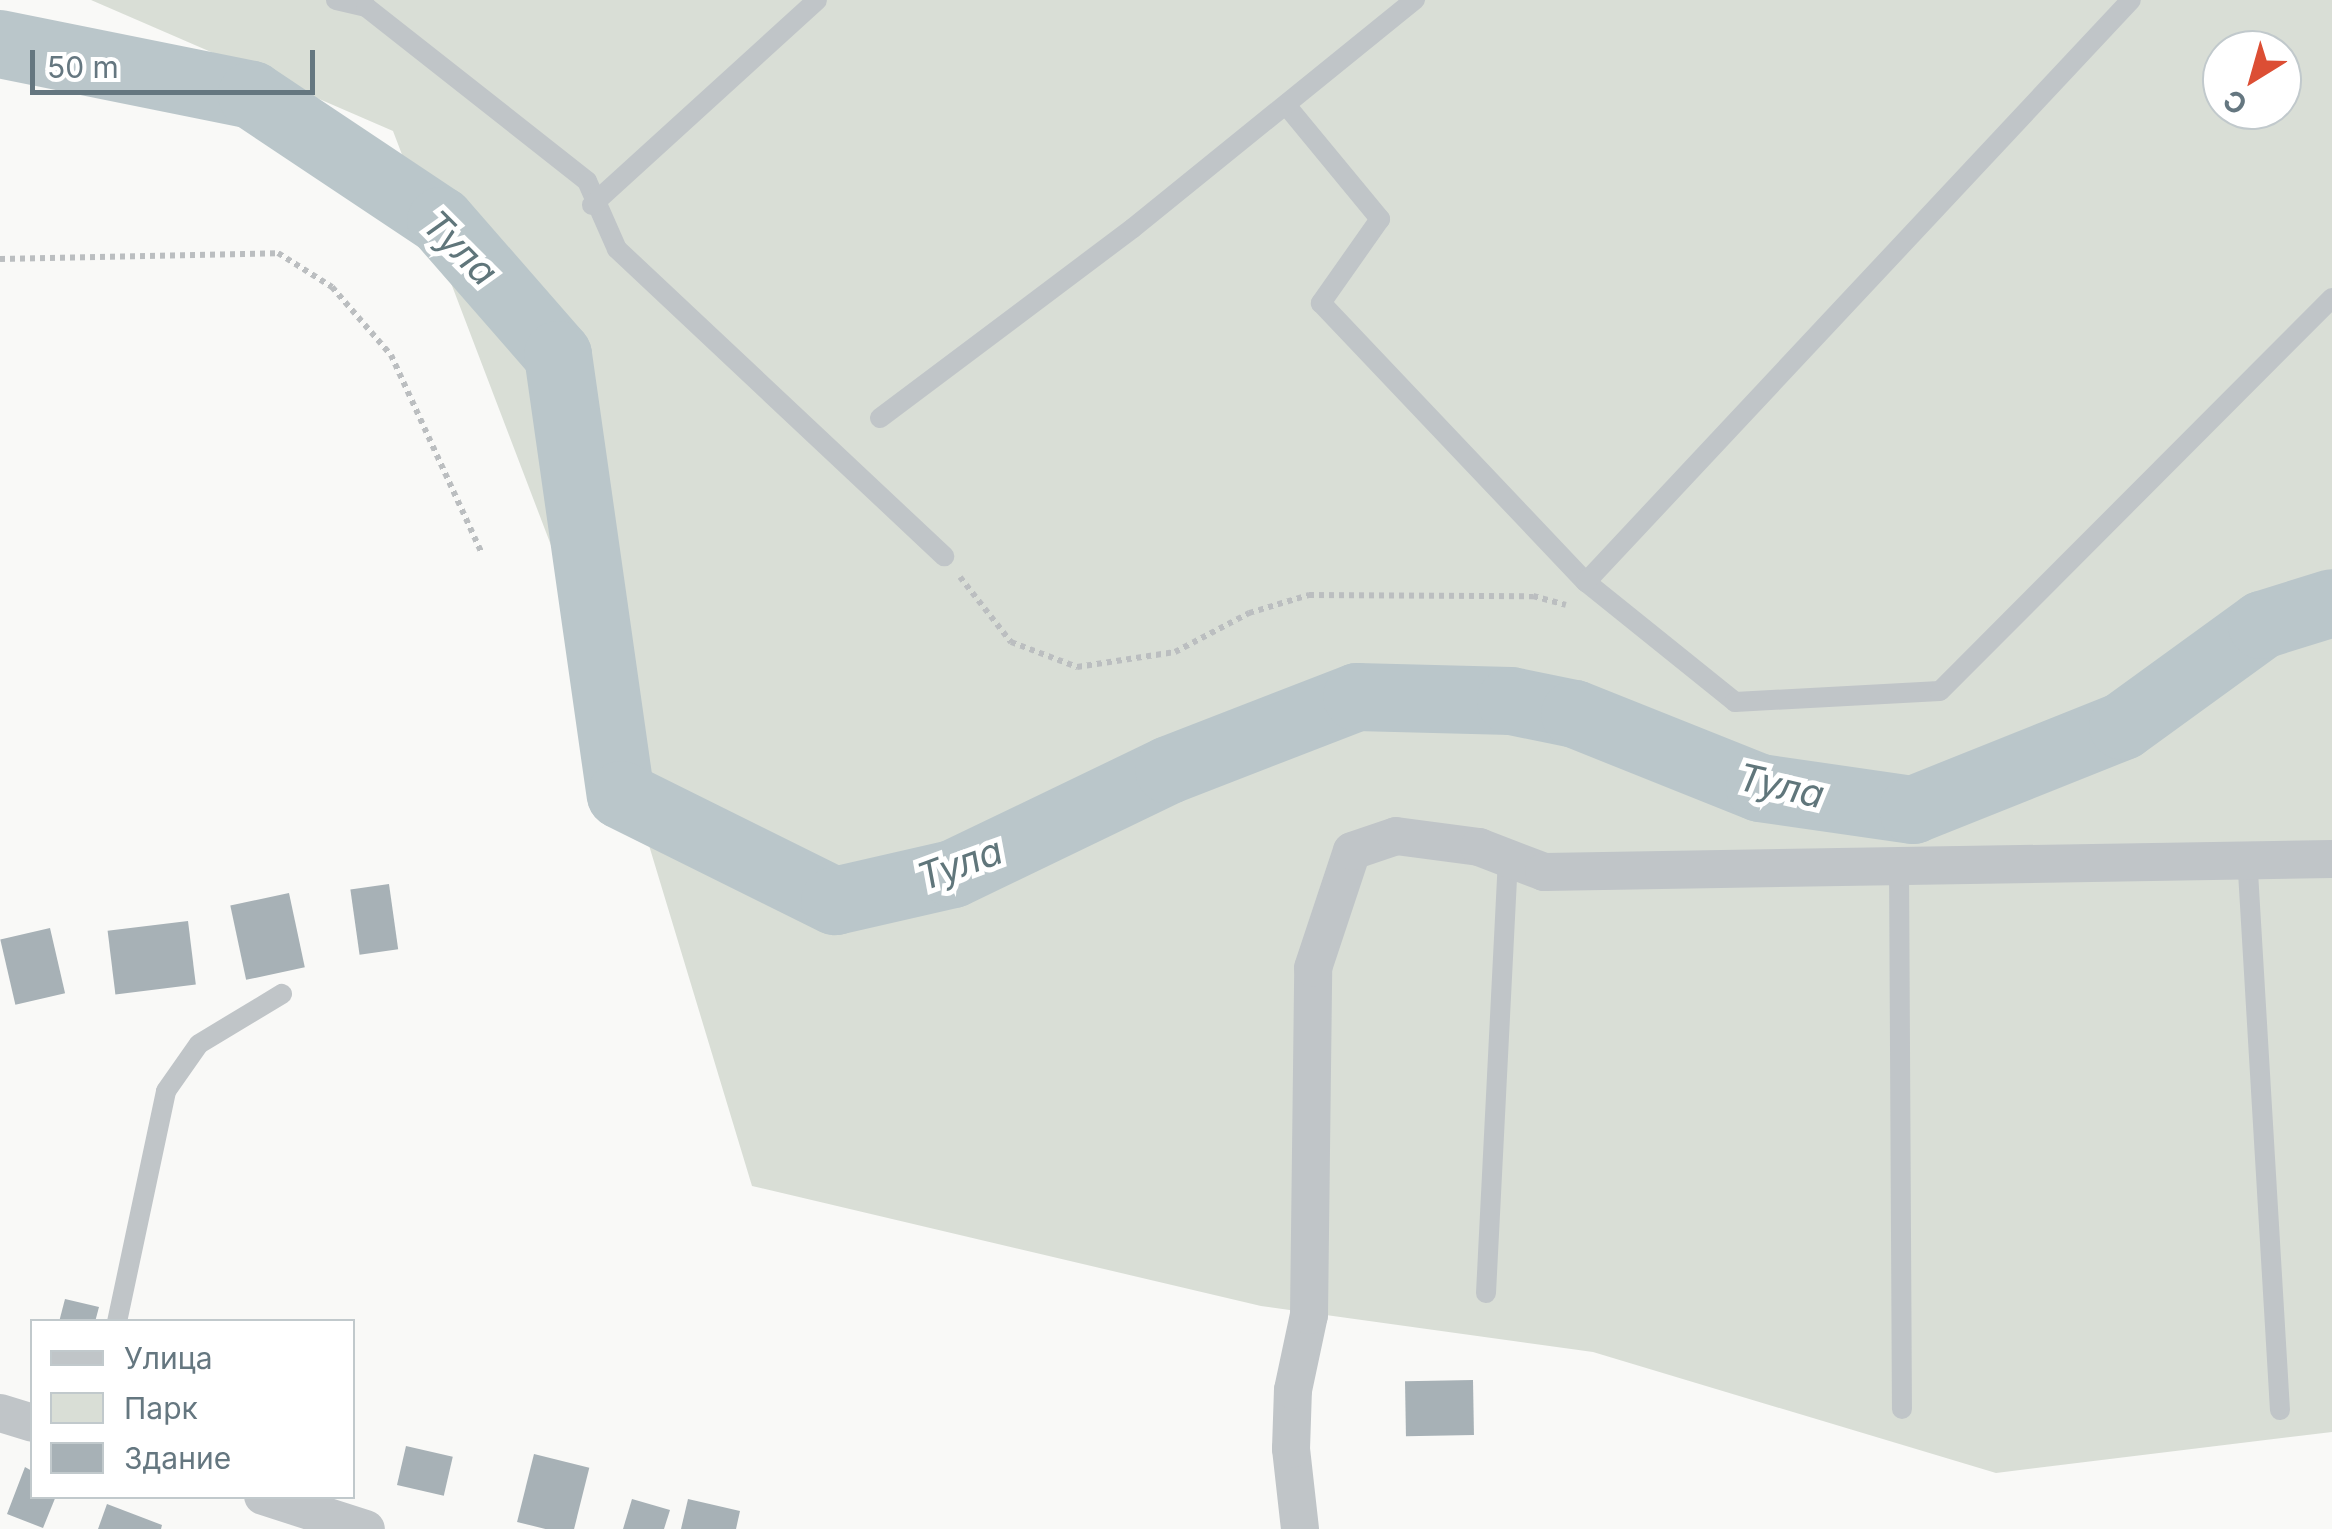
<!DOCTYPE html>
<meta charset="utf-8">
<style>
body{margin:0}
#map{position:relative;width:2332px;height:1529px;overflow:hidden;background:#f9f9f7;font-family:Inter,sans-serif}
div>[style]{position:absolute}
.green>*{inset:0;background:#d9ded6}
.river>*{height:68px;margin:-34px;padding:0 34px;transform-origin:34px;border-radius:34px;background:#bac6ca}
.building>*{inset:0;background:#a7b1b6;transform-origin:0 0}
.path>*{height:6px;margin-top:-3px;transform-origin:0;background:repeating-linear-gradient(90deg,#bbbec0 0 5px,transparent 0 10px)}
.service>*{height:20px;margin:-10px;padding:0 10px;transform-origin:10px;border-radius:10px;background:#c0c5c8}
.minor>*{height:38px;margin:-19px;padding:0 19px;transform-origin:19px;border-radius:19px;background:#c0c5c8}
span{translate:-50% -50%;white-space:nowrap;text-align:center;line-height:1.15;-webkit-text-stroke:10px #fff;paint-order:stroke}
.water-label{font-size:38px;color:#60767b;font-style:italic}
.legend{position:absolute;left:30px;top:1319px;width:325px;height:180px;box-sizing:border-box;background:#fff;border:2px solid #c1c9cc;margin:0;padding:12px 18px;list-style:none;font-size:30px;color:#657780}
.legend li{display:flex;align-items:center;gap:20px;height:50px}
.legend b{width:50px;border:2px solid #c1c9cc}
.north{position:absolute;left:2202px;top:30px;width:100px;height:100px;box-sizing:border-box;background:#fff;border:2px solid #c1c9cc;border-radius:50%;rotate:217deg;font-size:28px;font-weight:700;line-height:40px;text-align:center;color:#657780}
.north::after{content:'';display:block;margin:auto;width:35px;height:45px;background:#dc4e34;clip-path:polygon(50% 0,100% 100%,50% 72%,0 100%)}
.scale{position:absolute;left:30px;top:50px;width:285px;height:45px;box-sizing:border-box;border:5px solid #657780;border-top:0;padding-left:12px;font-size:30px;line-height:35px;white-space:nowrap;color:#657780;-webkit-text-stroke:8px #fff;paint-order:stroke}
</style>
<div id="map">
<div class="green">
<i style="clip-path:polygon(evenodd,91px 0,2332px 0,2332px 1432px,1996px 1473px,1593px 1352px,1261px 1306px,752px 1186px,586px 637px,393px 131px,91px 0,2222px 50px,2282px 50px,2282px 110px,2222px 110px,2222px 50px)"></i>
</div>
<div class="river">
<i style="left:0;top:44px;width:257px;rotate:11.4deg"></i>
<i style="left:252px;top:95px;width:227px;rotate:33.7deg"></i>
<i style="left:441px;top:221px;width:178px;rotate:48.9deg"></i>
<i style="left:558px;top:355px;width:444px;rotate:81.9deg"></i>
<i style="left:621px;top:795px;width:239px;rotate:26.4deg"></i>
<i style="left:835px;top:901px;width:121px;rotate:-12.9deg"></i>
<i style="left:953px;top:874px;width:240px;rotate:-25.7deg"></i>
<i style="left:1169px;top:770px;width:202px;rotate:-21.2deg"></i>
<i style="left:1357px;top:697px;width:154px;rotate:1.5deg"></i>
<i style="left:1511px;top:701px;width:65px;rotate:11.5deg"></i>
<i style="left:1575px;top:714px;width:199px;rotate:21.8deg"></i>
<i style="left:1760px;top:788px;width:155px;rotate:8.2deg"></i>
<i style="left:1913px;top:810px;width:226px;rotate:-21.8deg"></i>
<i style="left:2123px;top:726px;width:172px;rotate:-36deg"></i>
<i style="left:2262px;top:625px;width:73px;rotate:-17.4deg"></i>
</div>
<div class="building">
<i style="left:389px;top:884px;width:66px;height:39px;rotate:82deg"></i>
<i style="left:289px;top:893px;width:76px;height:60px;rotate:78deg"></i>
<i style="left:188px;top:921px;width:64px;height:81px;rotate:83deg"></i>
<i style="left:50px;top:928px;width:67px;height:51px;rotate:77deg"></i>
<i style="clip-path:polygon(65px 1299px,99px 1307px,95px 1322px,59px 1322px)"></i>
<i style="left:1473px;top:1380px;width:55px;height:68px;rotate:89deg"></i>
<i style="left:406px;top:1446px;width:48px;height:40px;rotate:13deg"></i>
<i style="left:534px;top:1454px;width:57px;height:70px;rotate:14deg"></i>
<i style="clip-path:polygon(25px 1467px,32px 1471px,32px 1496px,56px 1496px,43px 1528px,7px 1514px)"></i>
<i style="clip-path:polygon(632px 1499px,670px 1510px,664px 1529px,623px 1529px)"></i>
<i style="clip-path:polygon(688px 1499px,740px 1511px,736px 1529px,681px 1529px)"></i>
<i style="clip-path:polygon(107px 1504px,162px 1525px,161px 1529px,98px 1529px)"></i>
</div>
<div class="path">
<i style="left:0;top:259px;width:278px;rotate:-1.2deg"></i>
<i style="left:278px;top:253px;width:64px;rotate:32.2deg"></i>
<i style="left:332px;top:287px;width:90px;rotate:49.1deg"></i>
<i style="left:391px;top:355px;width:217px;rotate:65.4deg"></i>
<i style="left:960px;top:577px;width:83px;rotate:51.9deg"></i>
<i style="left:1011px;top:642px;width:71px;rotate:20.7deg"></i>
<i style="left:1077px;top:667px;width:99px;rotate:-8.7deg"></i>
<i style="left:1175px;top:652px;width:84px;rotate:-27.8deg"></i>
<i style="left:1249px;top:613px;width:63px;rotate:-16.7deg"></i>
<i style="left:1309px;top:595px;width:224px;rotate:0.3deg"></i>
<i style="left:1533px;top:596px;width:34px;rotate:15deg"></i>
</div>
<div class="service">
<i style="left:336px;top:0;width:31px;rotate:13deg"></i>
<i style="left:366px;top:7px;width:281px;rotate:38.2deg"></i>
<i style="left:587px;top:181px;width:74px;rotate:66.2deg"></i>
<i style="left:617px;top:249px;width:449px;rotate:43.2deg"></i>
<i style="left:1286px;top:105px;width:148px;rotate:50.5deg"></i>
<i style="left:1380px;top:219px;width:103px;rotate:125.1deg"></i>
<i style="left:1321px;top:303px;width:385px;rotate:46.5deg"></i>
<i style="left:1586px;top:582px;width:191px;rotate:38.8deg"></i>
<i style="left:1735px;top:702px;width:205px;rotate:-3.1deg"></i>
<i style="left:1940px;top:691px;width:555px;rotate:-45.07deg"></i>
<i style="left:592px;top:205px;width:304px;rotate:-42.3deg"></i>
<i style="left:880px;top:418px;width:316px;rotate:-36.9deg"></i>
<i style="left:1133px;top:228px;width:363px;rotate:-39deg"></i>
<i style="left:1586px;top:582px;width:797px;rotate:-46.88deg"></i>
<i style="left:2247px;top:855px;width:556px;rotate:86.6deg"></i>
<i style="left:1899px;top:863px;width:546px;rotate:89.69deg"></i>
<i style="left:1486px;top:1293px;width:436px;rotate:-87.1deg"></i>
<i style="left:117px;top:1322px;width:236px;rotate:-78deg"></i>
<i style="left:166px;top:1091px;width:57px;rotate:-54.9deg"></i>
<i style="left:199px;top:1044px;width:97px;rotate:-31.1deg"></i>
</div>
<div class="minor">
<i style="left:0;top:1413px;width:34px;rotate:17deg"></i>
<i style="left:263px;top:1496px;width:108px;rotate:17.8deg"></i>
<i style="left:1300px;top:1529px;width:81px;rotate:-96.4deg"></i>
<i style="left:1291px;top:1449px;width:59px;rotate:-88.1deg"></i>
<i style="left:1293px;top:1390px;width:77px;rotate:-78deg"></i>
<i style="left:1309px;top:1315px;width:347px;rotate:-89.3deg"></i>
<i style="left:1313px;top:968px;width:123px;rotate:-71.6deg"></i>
<i style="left:1352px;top:851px;width:46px;rotate:-18.8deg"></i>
<i style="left:1396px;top:836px;width:84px;rotate:7.5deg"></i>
<i style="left:1479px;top:847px;width:70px;rotate:21deg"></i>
<i style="left:1544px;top:872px;width:788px;rotate:-0.95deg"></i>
</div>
<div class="water-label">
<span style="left:460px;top:248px;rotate:45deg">Тула</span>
<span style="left:1781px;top:786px;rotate:13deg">Тула</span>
<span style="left:960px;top:864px;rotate:-20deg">Тула</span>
</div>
<ul class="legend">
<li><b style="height:12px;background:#c0c5c8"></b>Улица</li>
<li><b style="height:28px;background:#d9ded6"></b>Парк</li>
<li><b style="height:28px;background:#a7b1b6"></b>Здание</li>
</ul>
<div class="north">С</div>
<div class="scale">50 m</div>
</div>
